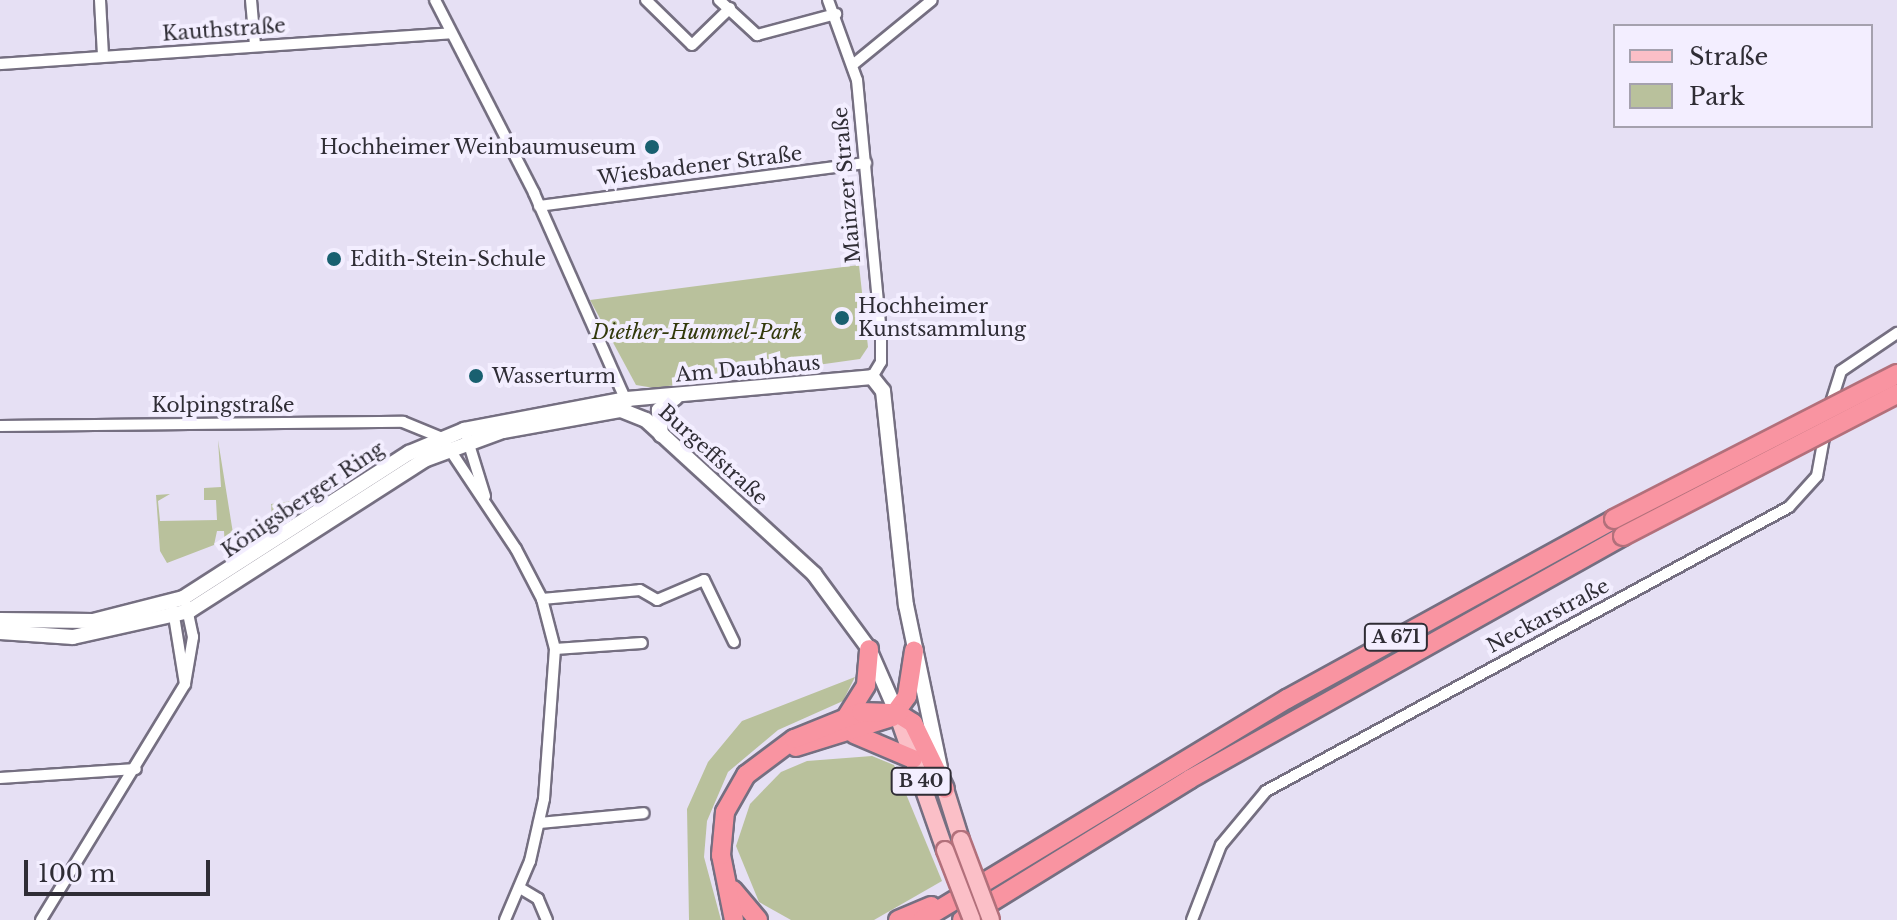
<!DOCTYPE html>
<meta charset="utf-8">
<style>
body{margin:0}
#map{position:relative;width:1897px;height:920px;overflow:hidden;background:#e6e0f4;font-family:"Libre Baskerville",serif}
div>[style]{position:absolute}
.green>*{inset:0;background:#b9c19c}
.roads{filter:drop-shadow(2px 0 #756f81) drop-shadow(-2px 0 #756f81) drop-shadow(0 2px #756f81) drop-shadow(0 -2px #756f81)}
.minor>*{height:10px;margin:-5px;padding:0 5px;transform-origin:5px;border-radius:5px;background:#fff}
.secondary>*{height:14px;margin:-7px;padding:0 7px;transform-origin:7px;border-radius:7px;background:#fff}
.primary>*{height:16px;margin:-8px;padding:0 8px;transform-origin:8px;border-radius:8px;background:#fbbfc7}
.motorway>*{height:18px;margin:-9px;padding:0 9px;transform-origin:9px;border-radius:9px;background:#f994a1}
.bridges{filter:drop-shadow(2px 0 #b2707b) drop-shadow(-2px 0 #b2707b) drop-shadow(0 2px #b2707b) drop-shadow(0 -2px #b2707b)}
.primary-bridge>*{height:16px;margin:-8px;padding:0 8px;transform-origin:8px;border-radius:8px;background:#fbbfc7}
.motorway-bridge>*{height:18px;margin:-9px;padding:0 9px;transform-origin:9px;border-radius:9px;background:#f994a1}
.dots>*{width:22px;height:22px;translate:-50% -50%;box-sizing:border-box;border:4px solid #f3eeff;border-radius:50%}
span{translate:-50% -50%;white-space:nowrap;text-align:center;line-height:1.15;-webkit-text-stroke:8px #f3eeff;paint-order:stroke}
.shield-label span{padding:2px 6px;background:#f3eeff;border:2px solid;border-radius:6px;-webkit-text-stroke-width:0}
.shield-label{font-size:18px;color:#2f2d35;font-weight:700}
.street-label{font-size:20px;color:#2f2d35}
.poi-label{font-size:20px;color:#2f2d35}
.right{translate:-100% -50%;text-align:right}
.left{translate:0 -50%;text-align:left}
.park-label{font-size:20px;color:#32390c;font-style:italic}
.legend{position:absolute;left:1613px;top:24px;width:260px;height:104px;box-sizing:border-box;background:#f3eeff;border:2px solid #a5a1ae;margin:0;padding:10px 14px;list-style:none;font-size:24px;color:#2f2d35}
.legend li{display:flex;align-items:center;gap:16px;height:40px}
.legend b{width:40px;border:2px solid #a5a1ae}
.scale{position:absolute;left:24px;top:860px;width:186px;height:36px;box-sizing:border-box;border:4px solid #2f2d35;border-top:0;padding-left:10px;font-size:24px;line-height:28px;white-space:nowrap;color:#2f2d35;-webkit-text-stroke:6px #f3eeff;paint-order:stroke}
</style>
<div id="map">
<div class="green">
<i style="clip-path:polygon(859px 265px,868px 347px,860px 359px,654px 388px,636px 385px,590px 300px)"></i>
<i style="clip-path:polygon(218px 440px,237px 558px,226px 565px,224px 531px,217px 531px,214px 545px,167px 563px,160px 551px,156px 495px,170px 494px,158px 501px,160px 521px,217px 520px,216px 500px,204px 500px,204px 488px,221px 487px)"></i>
<i style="clip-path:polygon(326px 496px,291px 522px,253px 548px,253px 535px,273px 533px,271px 504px)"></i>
<i style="clip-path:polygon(855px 677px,843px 701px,778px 730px,728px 772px,707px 821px,704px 857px,721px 920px,689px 920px,687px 809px,708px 762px,742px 721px)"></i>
<i style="clip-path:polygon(872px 756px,894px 765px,942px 881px,874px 920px,791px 920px,759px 902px,736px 846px,750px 804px,781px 772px,807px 761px)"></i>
</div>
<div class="roads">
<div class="minor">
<i style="left:100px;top:0;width:56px;rotate:86.9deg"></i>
<i style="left:251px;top:0;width:45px;rotate:84.9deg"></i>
<i style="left:435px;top:0;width:217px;rotate:62.8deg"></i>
<i style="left:534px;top:193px;width:230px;rotate:66.1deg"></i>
<i style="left:646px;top:0;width:64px;rotate:44.4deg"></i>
<i style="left:692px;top:45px;width:53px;rotate:-44.2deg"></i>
<i style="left:719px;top:0;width:52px;rotate:42.6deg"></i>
<i style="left:757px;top:35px;width:82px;rotate:-14.9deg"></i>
<i style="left:828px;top:0;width:85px;rotate:70.1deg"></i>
<i style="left:857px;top:80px;width:255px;rotate:84.6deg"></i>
<i style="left:881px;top:334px;width:28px;rotate:90deg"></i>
<i style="left:881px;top:362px;width:17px;rotate:121deg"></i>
<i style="left:855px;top:63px;width:99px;rotate:-39.3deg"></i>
<i style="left:0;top:64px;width:451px;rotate:-3.9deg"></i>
<i style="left:539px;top:206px;width:330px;rotate:-7.5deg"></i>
<i style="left:1828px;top:412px;width:43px;rotate:-72.4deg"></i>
<i style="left:1841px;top:371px;width:68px;rotate:-34.2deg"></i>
<i style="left:0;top:426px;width:403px;rotate:-0.6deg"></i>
<i style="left:403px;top:422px;width:42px;rotate:22.3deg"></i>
<i style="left:442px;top:438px;width:133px;rotate:56.3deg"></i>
<i style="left:516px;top:549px;width:56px;rotate:62.5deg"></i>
<i style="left:542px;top:599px;width:52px;rotate:75.4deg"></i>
<i style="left:555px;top:649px;width:150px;rotate:94.2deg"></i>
<i style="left:544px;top:799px;width:64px;rotate:102.7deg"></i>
<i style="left:530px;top:861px;width:64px;rotate:113deg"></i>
<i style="left:467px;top:438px;width:61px;rotate:72.8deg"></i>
<i style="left:542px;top:599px;width:98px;rotate:-5.2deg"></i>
<i style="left:640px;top:590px;width:20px;rotate:30deg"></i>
<i style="left:657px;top:600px;width:51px;rotate:-23.1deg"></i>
<i style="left:704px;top:580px;width:69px;rotate:64.2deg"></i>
<i style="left:173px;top:610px;width:75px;rotate:80.8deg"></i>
<i style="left:555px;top:649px;width:87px;rotate:-3.9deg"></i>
<i style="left:0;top:778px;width:136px;rotate:-3.8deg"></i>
<i style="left:539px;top:823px;width:105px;rotate:-5.4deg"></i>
<i style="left:520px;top:888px;width:21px;rotate:31deg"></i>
<i style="left:538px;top:899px;width:23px;rotate:67deg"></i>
<i style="left:41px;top:920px;width:276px;rotate:-58.6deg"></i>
<i style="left:185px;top:684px;width:48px;rotate:-80.3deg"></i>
<i style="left:193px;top:637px;width:33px;rotate:-102deg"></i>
<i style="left:1192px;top:920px;width:80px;rotate:-68.9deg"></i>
<i style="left:1221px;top:845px;width:70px;rotate:-50.2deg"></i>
<i style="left:1266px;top:791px;width:595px;rotate:-28.5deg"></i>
<i style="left:1789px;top:507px;width:42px;rotate:-47.9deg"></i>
<i style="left:1817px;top:476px;width:45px;rotate:-79.7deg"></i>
</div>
<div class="secondary">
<i style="left:661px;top:435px;width:25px;rotate:-95deg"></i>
<i style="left:659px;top:410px;width:21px;rotate:-37deg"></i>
<i style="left:0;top:620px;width:93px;rotate:0.6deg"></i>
<i style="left:93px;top:621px;width:93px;rotate:-14.3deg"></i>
<i style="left:183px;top:598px;width:269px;rotate:-32.7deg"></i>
<i style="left:409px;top:453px;width:60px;rotate:-22.7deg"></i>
<i style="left:464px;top:430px;width:166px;rotate:-10.8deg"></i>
<i style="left:627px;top:399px;width:246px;rotate:-5.1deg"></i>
<i style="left:872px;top:377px;width:18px;rotate:52deg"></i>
<i style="left:883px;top:391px;width:215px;rotate:83.9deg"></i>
<i style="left:906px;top:605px;width:167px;rotate:78.2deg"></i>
<i style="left:0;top:632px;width:73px;rotate:3.9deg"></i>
<i style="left:73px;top:637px;width:119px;rotate:-12.6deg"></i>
<i style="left:189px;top:611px;width:279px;rotate:-32.7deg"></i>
<i style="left:424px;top:460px;width:84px;rotate:-20.2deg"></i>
<i style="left:503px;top:431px;width:120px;rotate:-10.1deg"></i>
<i style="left:621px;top:410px;width:27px;rotate:22deg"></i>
<i style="left:646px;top:420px;width:228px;rotate:42.5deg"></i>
<i style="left:814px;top:574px;width:93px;rotate:53.7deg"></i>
<i style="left:869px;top:649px;width:70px;rotate:66.4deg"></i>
</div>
<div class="primary">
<i style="left:897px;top:713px;width:145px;rotate:70.7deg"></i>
<i style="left:945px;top:789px;width:53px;rotate:72.6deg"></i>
</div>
<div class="motorway">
<i style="left:847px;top:716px;width:36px;rotate:-58deg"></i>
<i style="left:866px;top:685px;width:36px;rotate:-85deg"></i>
<i style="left:854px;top:734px;width:64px;rotate:23deg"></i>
<i style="left:796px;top:747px;width:101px;rotate:-17.4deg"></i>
<i style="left:892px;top:717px;width:26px;rotate:-54deg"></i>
<i style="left:907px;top:696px;width:46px;rotate:-81.2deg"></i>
<i style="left:733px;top:890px;width:39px;rotate:50deg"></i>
<i style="left:734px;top:920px;width:66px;rotate:-101.3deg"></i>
<i style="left:721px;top:855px;width:43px;rotate:-84.7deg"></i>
<i style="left:725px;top:812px;width:43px;rotate:-60.4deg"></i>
<i style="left:746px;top:775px;width:60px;rotate:-36.9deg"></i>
<i style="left:794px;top:739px;width:72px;rotate:-21.9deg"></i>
<i style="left:861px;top:712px;width:36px;rotate:2deg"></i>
<i style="left:897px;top:713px;width:19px;rotate:32deg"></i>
<i style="left:913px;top:723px;width:73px;rotate:64.1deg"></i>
<i style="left:898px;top:920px;width:36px;rotate:-23deg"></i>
<i style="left:922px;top:920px;width:427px;rotate:-31.2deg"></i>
<i style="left:1287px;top:699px;width:373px;rotate:-28.8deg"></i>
<i style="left:962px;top:920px;width:268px;rotate:-31.7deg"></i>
<i style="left:1190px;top:779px;width:497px;rotate:-29.3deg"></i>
</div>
</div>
<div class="bridges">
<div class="primary-bridge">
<i style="left:961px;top:840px;width:85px;rotate:69.4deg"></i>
<i style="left:945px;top:850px;width:75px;rotate:68.9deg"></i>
</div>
<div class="motorway-bridge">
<i style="left:1614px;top:519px;width:318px;rotate:-27.1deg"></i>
<i style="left:1623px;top:536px;width:309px;rotate:-27.4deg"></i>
</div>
</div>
<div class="dots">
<i style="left:652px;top:147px;background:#196070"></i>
<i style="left:334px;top:259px;background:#196070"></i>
<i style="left:842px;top:318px;background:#196070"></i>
<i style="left:476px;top:376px;background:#196070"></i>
</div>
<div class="shield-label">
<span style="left:1396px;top:637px">A 671</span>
<span style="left:921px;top:781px">B 40</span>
</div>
<div class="street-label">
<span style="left:224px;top:30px;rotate:-4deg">Kauthstraße</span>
<span style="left:700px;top:166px;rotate:-7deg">Wiesbadener Straße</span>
<span style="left:847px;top:185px;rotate:-95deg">Mainzer Straße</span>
<span style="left:748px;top:369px;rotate:-5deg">Am Daubhaus</span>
<span style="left:223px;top:405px">Kolpingstraße</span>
<span style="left:713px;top:455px;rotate:42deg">Burgeffstraße</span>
<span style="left:303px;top:500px;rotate:-34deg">Königsberger Ring</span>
<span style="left:1548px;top:616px;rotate:-28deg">Neckarstraße</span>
</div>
<div class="poi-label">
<span class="right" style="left:636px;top:147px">Hochheimer Weinbaumuseum</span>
<span class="left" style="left:350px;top:259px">Edith-Stein-Schule</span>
<span class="left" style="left:858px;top:318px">Hochheimer<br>Kunstsammlung</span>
<span class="left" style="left:492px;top:376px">Wasserturm</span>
</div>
<div class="park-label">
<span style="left:697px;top:332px">Diether-Hummel-Park</span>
</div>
<ul class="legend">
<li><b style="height:10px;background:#fbbfc7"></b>Straße</li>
<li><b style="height:22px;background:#b9c19c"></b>Park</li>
</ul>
<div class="scale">100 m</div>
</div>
